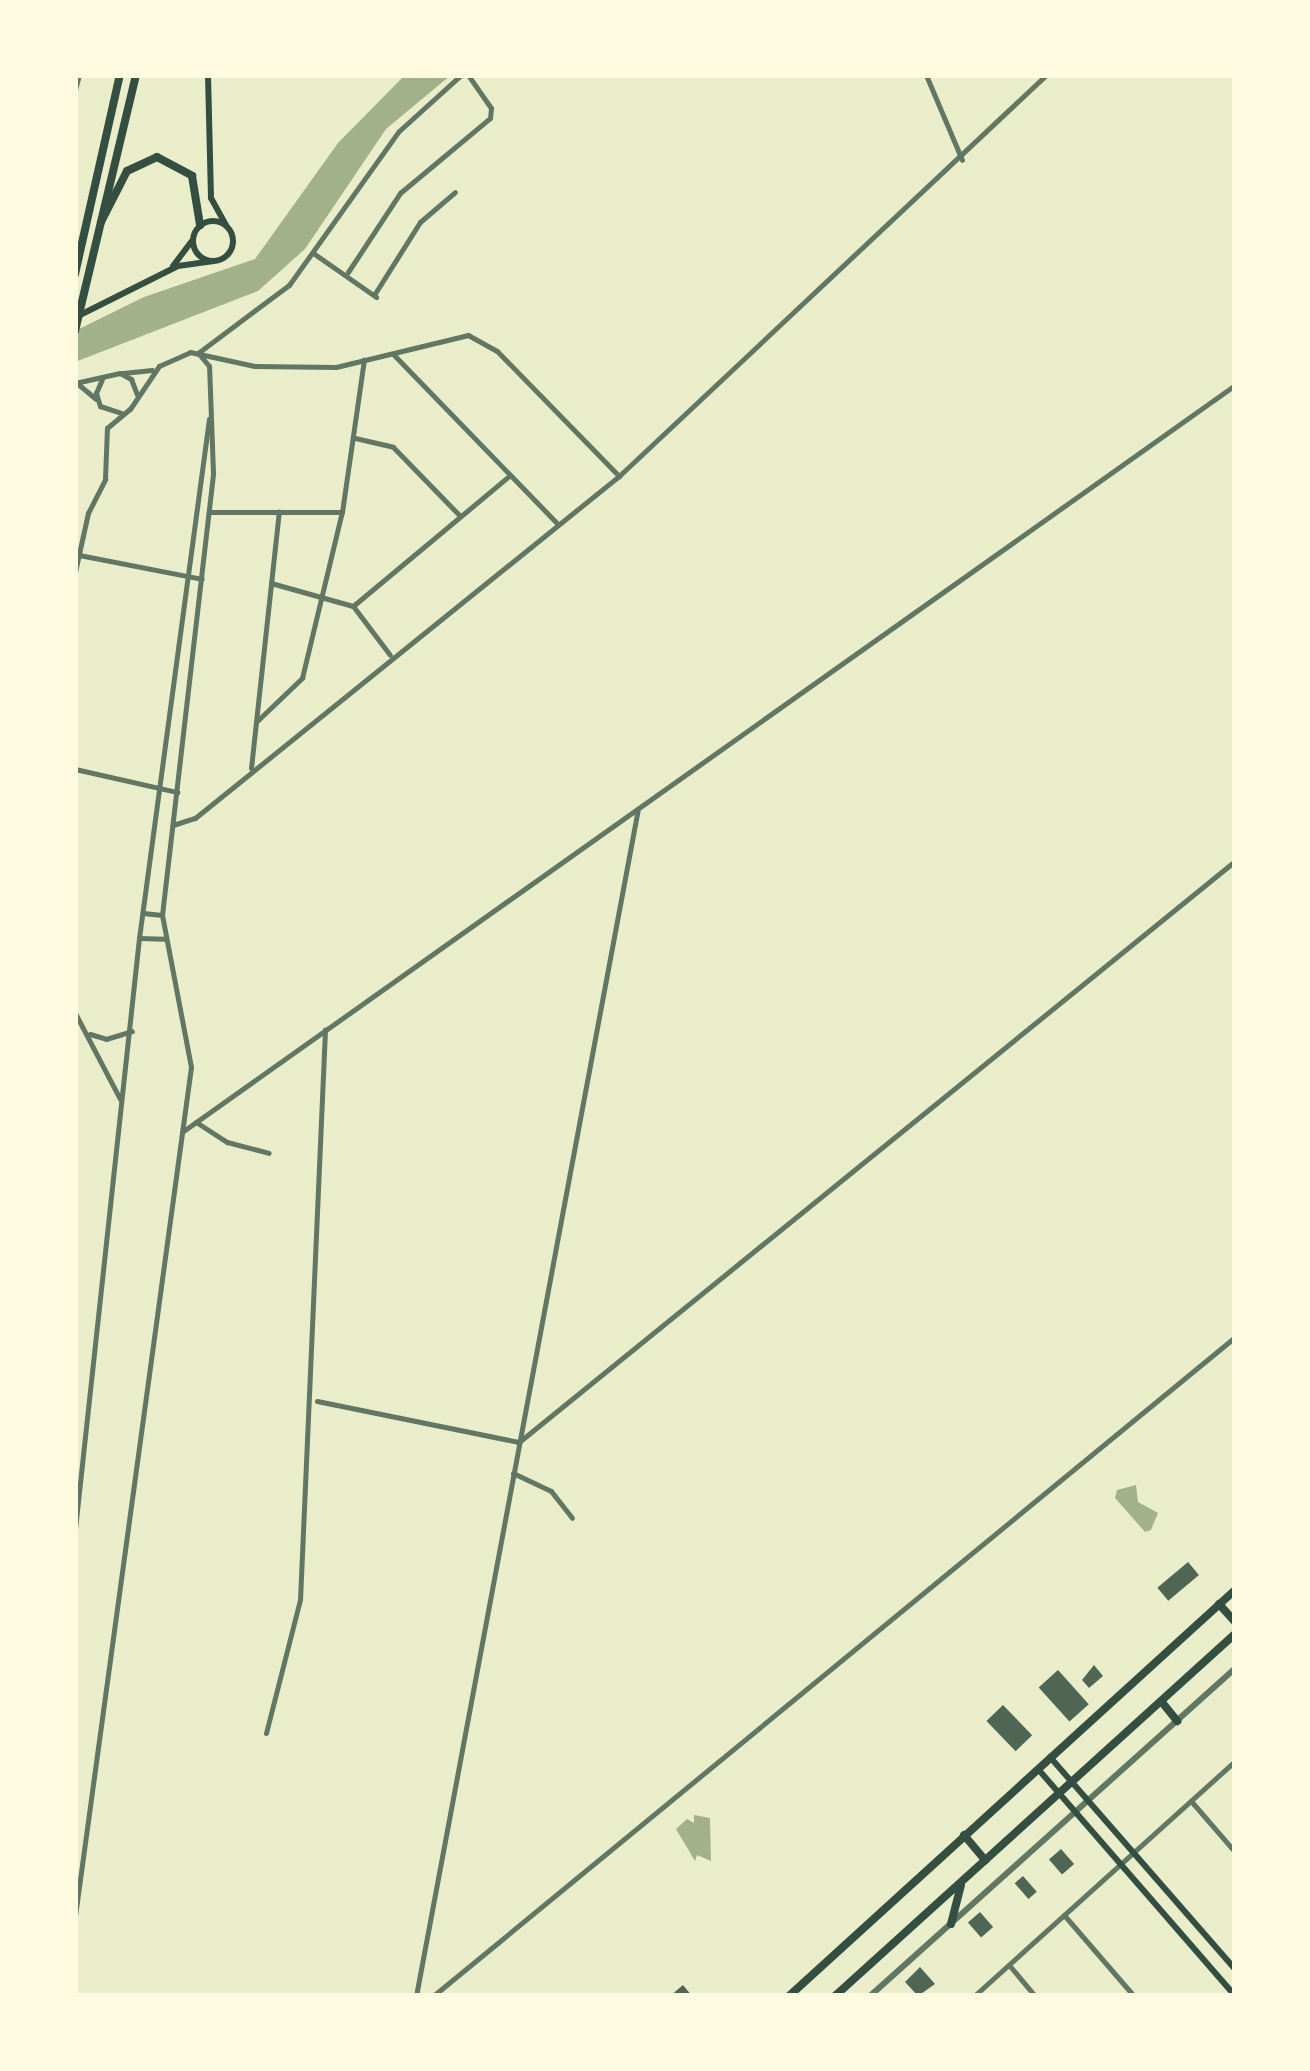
<!DOCTYPE html>
<style>
body{margin:0}
#map{position:relative;width:1310px;height:2071px;overflow:hidden;background:#e9edc9;font-family:"DejaVu Sans",sans-serif}
div>[style]{position:absolute}
.water>*{inset:0;background:#a3b18a}
.building>*{inset:0;background:#4f6655;transform-origin:0 0}
.minor>*{height:5px;margin:-2.5px;padding:0 2.5px;transform-origin:2.5px;border-radius:2.5px;background:#617663}
.tertiary>*{height:6px;margin:-3px;padding:0 3px;transform-origin:3px;border-radius:3px;background:#617663}
.secondary>*{height:6px;margin:-3px;padding:0 3px;transform-origin:3px;border-radius:3px;background:#344e41}
.secondary>.ring{margin:-3px;padding:0;box-sizing:content-box;background:none;border:6px solid #344e41;border-radius:50%}
.primary>*{height:8px;margin:-4px;padding:0 4px;transform-origin:4px;border-radius:4px;background:#344e41}
.trunk>*{height:8px;margin:-4px;padding:0 4px;transform-origin:4px;border-radius:4px;background:#344e41}
span{translate:-50% -50%;white-space:nowrap;text-align:center;line-height:1.15;-webkit-text-stroke:10px #fefae0;paint-order:stroke}
.frame{position:absolute;inset:0;border:78px solid #fefae0;pointer-events:none}
</style>
<div id="map">
<div class="water">
<i style="clip-path:polygon(405px 75px,451px 75px,386px 129px,305px 249px,258px 291px,75px 362px,75px 331px,144px 297px,255px 259px,338px 143px)"></i>
<i style="clip-path:polygon(1136px 1485px,1138px 1502px,1158px 1513px,1151px 1530px,1145px 1532px,1115px 1498px,1117px 1490px)"></i>
<i style="clip-path:polygon(694px 1815px,710px 1818px,711px 1861px,697px 1855px,695px 1861px,676px 1829px,687px 1819px,694px 1823px)"></i>
</div>
<div class="building">
<i style="left:1188px;top:1562px;width:17px;height:40px;rotate:50deg"></i>
<i style="clip-path:polygon(1094px 1665px,1103px 1676px,1089px 1688px,1082px 1680px)"></i>
<i style="left:1058px;top:1670px;width:46px;height:26px;rotate:48deg"></i>
<i style="left:1003px;top:1705px;width:42px;height:23px;rotate:46deg"></i>
<i style="left:1061px;top:1849px;width:20px;height:16px;rotate:49deg"></i>
<i style="left:1023px;top:1876px;width:21px;height:11px;rotate:49deg"></i>
<i style="left:980px;top:1912px;width:20px;height:16px;rotate:49deg"></i>
<i style="clip-path:polygon(920px 1967px,935px 1984px,918px 1996px,905px 1982px)"></i>
<i style="clip-path:polygon(683px 1985px,692px 1996px,670px 1996px)"></i>
</div>
<div class="minor">
<i style="left:926px;top:75px;width:92px;rotate:67deg"></i>
<i style="left:313px;top:253px;width:77px;rotate:34.9deg"></i>
<i style="left:348px;top:272px;width:95px;rotate:-56.6deg"></i>
<i style="left:400px;top:193px;width:117px;rotate:-39.8deg"></i>
<i style="left:490px;top:118px;width:10px;rotate:-84deg"></i>
<i style="left:491px;top:108px;width:40px;rotate:-124.9deg"></i>
<i style="left:374px;top:295px;width:86px;rotate:-57.8deg"></i>
<i style="left:420px;top:222px;width:46px;rotate:-40.6deg"></i>
<i style="left:198px;top:353px;width:114px;rotate:-36.8deg"></i>
<i style="left:289px;top:285px;width:189px;rotate:-54.5deg"></i>
<i style="left:399px;top:131px;width:84px;rotate:-42.1deg"></i>
<i style="left:393px;top:354px;width:237px;rotate:45.9deg"></i>
<i style="left:123px;top:373px;width:29px;rotate:-6deg"></i>
<i style="left:102px;top:379px;width:15px;rotate:113deg"></i>
<i style="left:96px;top:393px;width:14px;rotate:73deg"></i>
<i style="left:100px;top:406px;width:22px;rotate:18deg"></i>
<i style="left:75px;top:383px;width:46px;rotate:-12.5deg"></i>
<i style="left:120px;top:373px;width:13px;rotate:29deg"></i>
<i style="left:131px;top:379px;width:17px;rotate:69deg"></i>
<i style="left:78px;top:384px;width:23px;rotate:40deg"></i>
<i style="left:355px;top:438px;width:39px;rotate:13deg"></i>
<i style="left:393px;top:447px;width:96px;rotate:45.8deg"></i>
<i style="left:210px;top:512px;width:132px"></i>
<i style="left:79px;top:555px;width:125px;rotate:11deg"></i>
<i style="left:75px;top:572px;width:60px;rotate:-77.6deg"></i>
<i style="left:88px;top:513px;width:38px;rotate:-63deg"></i>
<i style="left:105px;top:479px;width:51px;rotate:-87.8deg"></i>
<i style="left:107px;top:428px;width:30px;rotate:-40deg"></i>
<i style="left:130px;top:409px;width:52px;rotate:-56deg"></i>
<i style="left:159px;top:366px;width:34px;rotate:-24deg"></i>
<i style="left:190px;top:352px;width:66px;rotate:12.2deg"></i>
<i style="left:255px;top:366px;width:81px;rotate:0.7deg"></i>
<i style="left:336px;top:367px;width:136px;rotate:-13.6deg"></i>
<i style="left:468px;top:335px;width:33px;rotate:29deg"></i>
<i style="left:497px;top:351px;width:175px;rotate:45.7deg"></i>
<i style="left:271px;top:583px;width:85px;rotate:15.7deg"></i>
<i style="left:353px;top:606px;width:61px;rotate:52.9deg"></i>
<i style="left:353px;top:606px;width:204px;rotate:-39.8deg"></i>
<i style="left:256px;top:722px;width:64px;rotate:-43.7deg"></i>
<i style="left:302px;top:678px;width:171px;rotate:-76.5deg"></i>
<i style="left:342px;top:512px;width:154px;rotate:-81.8deg"></i>
<i style="left:251px;top:768px;width:258px;rotate:-83.8deg"></i>
<i style="left:75px;top:769px;width:105px;rotate:12.7deg"></i>
<i style="left:173px;top:825px;width:23px;rotate:-18deg"></i>
<i style="left:195px;top:818px;width:545px;rotate:-38.89deg"></i>
<i style="left:619px;top:476px;width:586px;rotate:-43.2deg"></i>
<i style="left:143px;top:913px;width:19px;rotate:6deg"></i>
<i style="left:139px;top:938px;width:25px;rotate:2deg"></i>
<i style="left:75px;top:1013px;width:97px;rotate:62.4deg"></i>
<i style="left:90px;top:1034px;width:17px;rotate:17deg"></i>
<i style="left:106px;top:1039px;width:27px;rotate:-17deg"></i>
<i style="left:196px;top:1122px;width:37px;rotate:33deg"></i>
<i style="left:227px;top:1142px;width:43px;rotate:14.7deg"></i>
<i style="left:182px;top:1132px;width:1291px;rotate:-35.35deg"></i>
<i style="left:317px;top:1401px;width:206px;rotate:11.5deg"></i>
<i style="left:519px;top:1442px;width:922px;rotate:-39.06deg"></i>
<i style="left:513px;top:1473px;width:42px;rotate:25.3deg"></i>
<i style="left:551px;top:1491px;width:34px;rotate:52deg"></i>
<i style="left:75px;top:1529px;width:594px;rotate:-83.82deg"></i>
<i style="left:139px;top:938px;width:524px;rotate:-82.32deg"></i>
<i style="left:266px;top:1733px;width:137px;rotate:-75.7deg"></i>
<i style="left:300px;top:1600px;width:571px;rotate:-87.49deg"></i>
<i style="left:1191px;top:1801px;width:67px;rotate:49.2deg"></i>
<i style="left:1064px;top:1915px;width:107px;rotate:49.2deg"></i>
<i style="left:75px;top:1916px;width:857px;rotate:-82.22deg"></i>
<i style="left:191px;top:1067px;width:155px;rotate:-100.8deg"></i>
<i style="left:162px;top:915px;width:445px;rotate:-83.4deg"></i>
<i style="left:213px;top:473px;width:107px;rotate:-92.1deg"></i>
<i style="left:209px;top:366px;width:17px;rotate:-130deg"></i>
<i style="left:1009px;top:1965px;width:40px;rotate:50deg"></i>
<i style="left:416px;top:1996px;width:1208px;rotate:-79.41deg"></i>
<i style="left:433px;top:1996px;width:1038px;rotate:-39.41deg"></i>
<i style="left:974px;top:1996px;width:351px;rotate:-42deg"></i>
</div>
<div class="tertiary">
<i style="left:75px;top:90px;width:16px;rotate:-75deg"></i>
<i style="left:870px;top:1996px;width:490px;rotate:-41.9deg"></i>
</div>
<div class="secondary">
<i style="left:208px;top:75px;width:123px;rotate:88.6deg"></i>
<i style="left:211px;top:198px;width:31px;rotate:61deg"></i>
<i class="ring" style="left:193px;top:221px;width:34px;height:34px"></i>
<i style="left:173px;top:266px;width:31px;rotate:-53deg"></i>
<i style="left:76px;top:317px;width:114px;rotate:-26.6deg"></i>
<i style="left:178px;top:266px;width:36px;rotate:-8deg"></i>
<i style="left:1050px;top:1757px;width:281px;rotate:48.9deg"></i>
<i style="left:1038px;top:1769px;width:301px;rotate:49deg"></i>
</div>
<div class="primary">
<i style="left:1219px;top:1604px;width:24px;rotate:48deg"></i>
<i style="left:1161px;top:1701px;width:26px;rotate:51deg"></i>
<i style="left:964px;top:1835px;width:33px;rotate:50deg"></i>
<i style="left:951px;top:1924px;width:40px;rotate:-75.6deg"></i>
<i style="left:789px;top:1996px;width:603px;rotate:-42.31deg"></i>
<i style="left:835px;top:1996px;width:539px;rotate:-42.15deg"></i>
</div>
<div class="trunk">
<i style="left:101px;top:222px;width:57px;rotate:-63deg"></i>
<i style="left:127px;top:171px;width:33px;rotate:-25deg"></i>
<i style="left:157px;top:157px;width:40px;rotate:28deg"></i>
<i style="left:192px;top:176px;width:50px;rotate:80.7deg"></i>
<i style="left:75px;top:274px;width:204px;rotate:-77.3deg"></i>
<i style="left:75px;top:331px;width:263px;rotate:-76.6deg"></i>
</div>
<div class="frame"></div>
</div>
